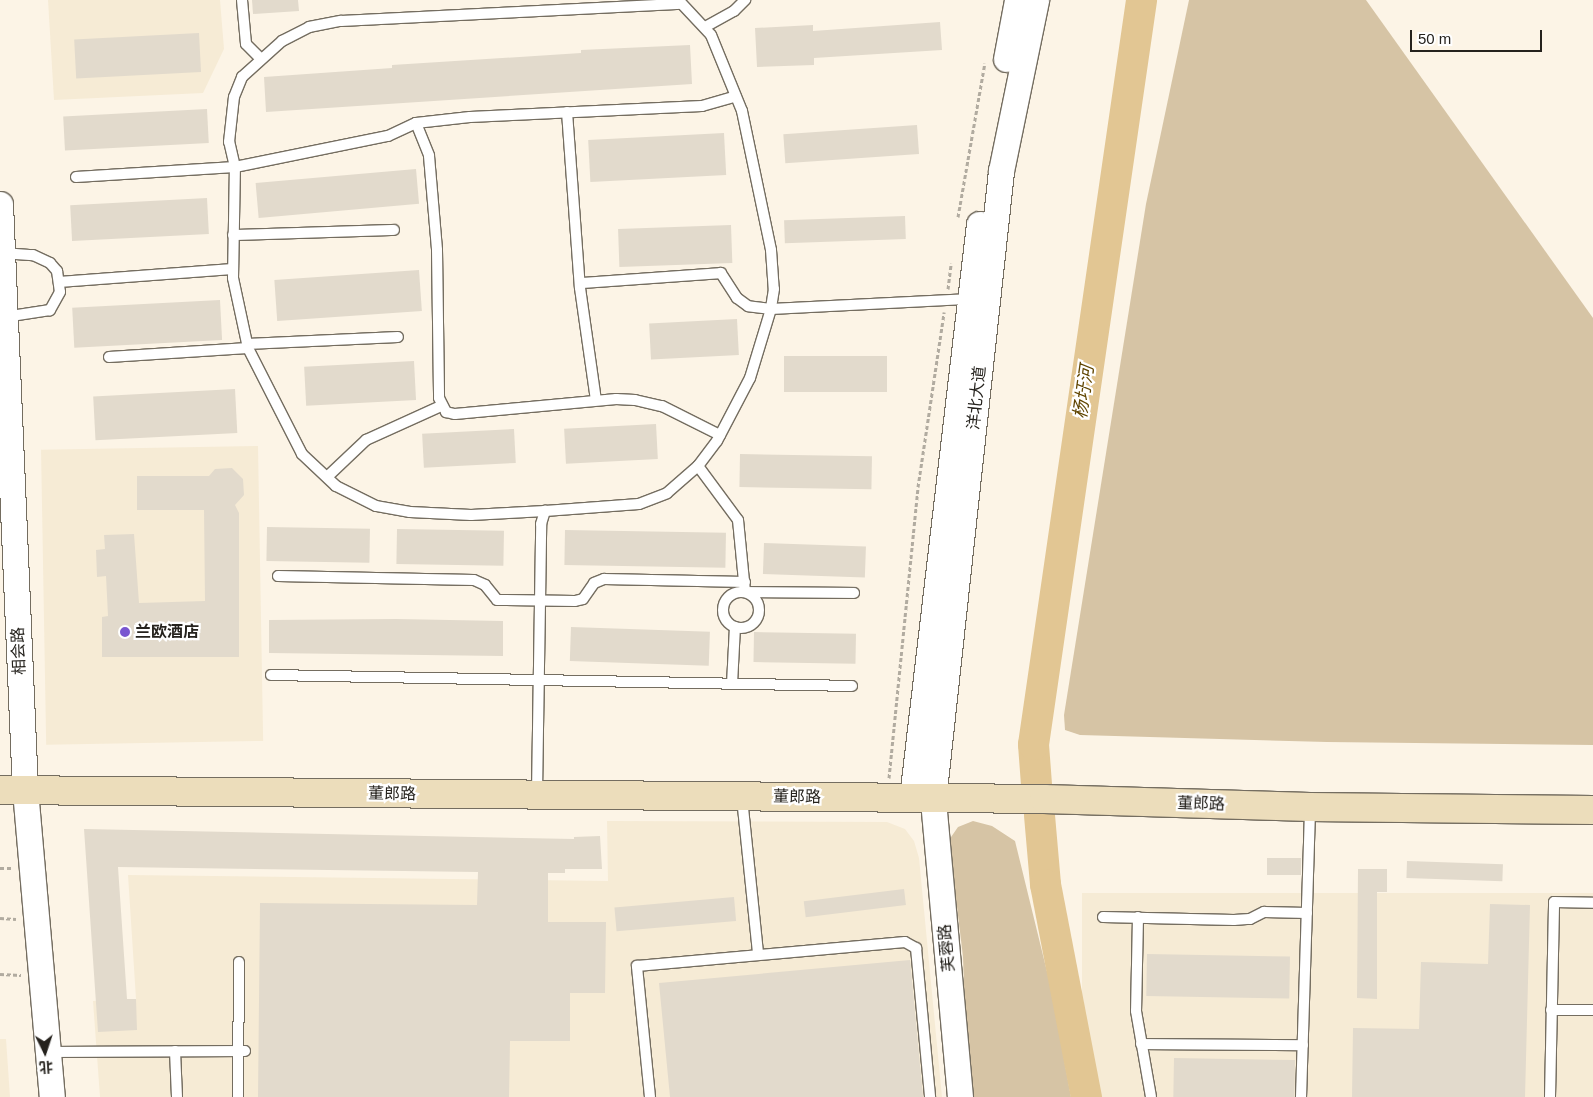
<!DOCTYPE html>
<meta charset="utf-8">
<style>
body{margin:0}
#map{position:relative;width:1593px;height:1097px;overflow:hidden;background:#fcf4e6;font-family:Helvetica,"Noto Sans SC",sans-serif}
div>[style]{position:absolute}
.built>*{inset:0;background:#f6ebd5;transform-origin:0 0}
.green>*{inset:0;background:#d6c4a5}
.river>*{height:31px;margin:-15.5px;padding:0 15.5px;transform-origin:15.5px;border-radius:15.5px;background:#e2c693}
.building>*{inset:0;background:#e2dacc;transform-origin:0 0}
.path>*{height:3px;margin-top:-1.5px;transform-origin:0;background:repeating-linear-gradient(90deg,#b1aba0 0 4px,transparent 0 6.5px)}
.roads{filter:drop-shadow(1px 0 #746d60) drop-shadow(-1px 0 #746d60) drop-shadow(0 1px #746d60) drop-shadow(0 -1px #746d60)}
.service>*{height:10px;margin:-5px;padding:0 5px;transform-origin:5px;border-radius:5px;background:#fff}
.service>.ring{margin:-5px;padding:0;box-sizing:content-box;background:none;border:10px solid #fff;border-radius:50%}
.tertiary>*{height:25px;margin:-12.5px;padding:0 12.5px;transform-origin:12.5px;border-radius:12.5px;background:#fff}
.secondary>*{height:28px;margin:-14px;padding:0 14px;transform-origin:14px;border-radius:14px;background:#ecddbb}
.dots>*{width:14px;height:14px;translate:-50% -50%;box-sizing:border-box;border:2px solid #fff;border-radius:50%}
span{translate:-50% -50%;white-space:nowrap;text-align:center;line-height:1.15;-webkit-text-stroke:4.5px #fff;paint-order:stroke}
.street-label{font-size:16px;color:#25221d}
.poi-label{font-size:16px;color:#25221d;font-weight:700}
.left{translate:0 -50%;text-align:left}
.water-label{font-size:18px;color:#604501;font-style:italic}
.north{position:absolute;left:20px;top:1027px;width:50px;height:50px;-webkit-text-stroke:4px #fff;paint-order:stroke;rotate:176deg;font-size:14px;font-weight:700;line-height:20px;text-align:center;color:#25221d}
.north::after{content:'';display:block;margin:auto;width:18px;height:22px;background:#25221d;clip-path:polygon(50% 0,100% 100%,50% 72%,0 100%)}
.scale{position:absolute;left:1410px;top:30px;width:132px;height:22px;box-sizing:border-box;border:2px solid #25221d;border-top:0;padding-left:6px;font-size:15px;line-height:18px;white-space:nowrap;color:#25221d;-webkit-text-stroke:4px #fff;paint-order:stroke}
</style>
<div id="map">
<div class="built">
<i style="clip-path:polygon(48px 0,220px 0,224px 49px,203px 93px,54px 100px)"></i>
<i style="left:258px;top:446px;width:295px;height:217px;rotate:89deg"></i>
<i style="clip-path:polygon(607px 821px,887px 822px,905px 829px,914px 841px,919px 858px,942px 1097px,100px 1097px,93px 1001px,136px 999px,128px 875px,608px 881px)"></i>
<i style="left:1082px;top:893px;width:511px;height:208px"></i>
<i style="clip-path:polygon(0 1039px,6px 1039px,10px 1097px,0 1097px)"></i>
</div>
<div class="green">
<i style="clip-path:polygon(1189px 0,1366px 0,1593px 318px,1593px 745px,1327px 742px,1080px 735px,1065px 730px,1064px 715px,1146px 204px)"></i>
<i style="clip-path:polygon(973px 821px,992px 826px,1015px 841px,1051px 988px,1071px 1097px,968px 1097px,963px 957px,949px 840px,958px 827px)"></i>
</div>
<div class="river">
<i style="left:1036px;top:784px;width:40px;rotate:-94.3deg"></i>
<i style="left:1033px;top:744px;width:752px;rotate:-81.74deg"></i>
<i style="left:1039px;top:815px;width:69px;rotate:85deg"></i>
<i style="left:1045px;top:884px;width:217px;rotate:79.1deg"></i>
</div>
<div class="building">
<i style="clip-path:polygon(252px 0,298px 0,299px 11px,253px 14px)"></i>
<i style="clip-path:polygon(940px 22px,942px 50px,814px 58px,814px 65px,757px 67px,755px 28px,813px 25px,813px 31px)"></i>
<i style="left:199px;top:33px;width:39px;height:125px;rotate:87deg"></i>
<i style="clip-path:polygon(690px 45px,692px 84px,266px 112px,264px 77px,392px 68px,392px 65px,581px 53px,581px 50px)"></i>
<i style="left:207px;top:109px;width:34px;height:144px;rotate:87deg"></i>
<i style="left:917px;top:125px;width:29px;height:134px;rotate:86deg"></i>
<i style="left:724px;top:133px;width:42px;height:136px;rotate:87deg"></i>
<i style="left:416px;top:169px;width:35px;height:161px;rotate:85deg"></i>
<i style="left:207px;top:198px;width:36px;height:137px;rotate:87deg"></i>
<i style="left:905px;top:216px;width:23px;height:121px;rotate:88deg"></i>
<i style="left:731px;top:225px;width:38px;height:113px;rotate:88deg"></i>
<i style="left:419px;top:270px;width:41px;height:145px;rotate:86deg"></i>
<i style="left:220px;top:300px;width:40px;height:148px;rotate:87deg"></i>
<i style="left:737px;top:319px;width:36px;height:88px;rotate:87deg"></i>
<i style="left:887px;top:356px;width:36px;height:103px;rotate:90deg"></i>
<i style="left:414px;top:361px;width:39px;height:110px;rotate:87deg"></i>
<i style="left:235px;top:389px;width:44px;height:142px;rotate:87deg"></i>
<i style="left:656px;top:424px;width:35px;height:92px;rotate:87deg"></i>
<i style="left:514px;top:429px;width:34px;height:92px;rotate:87deg"></i>
<i style="left:740px;top:454px;width:132px;height:33px;rotate:1deg"></i>
<i style="clip-path:polygon(232px 468px,243px 479px,244px 495px,235px 505px,239px 513px,239px 657px,102px 657px,102px 617px,108px 616px,106px 576px,97px 577px,96px 550px,105px 549px,104px 535px,134px 534px,139px 603px,205px 601px,204px 510px,137px 510px,137px 476px,209px 476px,215px 469px)"></i>
<i style="left:267px;top:527px;width:103px;height:34px;rotate:1deg"></i>
<i style="left:397px;top:529px;width:107px;height:35px;rotate:1deg"></i>
<i style="left:565px;top:530px;width:161px;height:35px;rotate:1deg"></i>
<i style="left:764px;top:543px;width:102px;height:31px;rotate:2deg"></i>
<i style="clip-path:polygon(396px 619px,503px 621px,503px 656px,269px 653px,269px 620px)"></i>
<i style="left:571px;top:627px;width:139px;height:34px;rotate:2deg"></i>
<i style="left:754px;top:632px;width:102px;height:30px;rotate:1deg"></i>
<i style="clip-path:polygon(84px 829px,574px 839px,574px 837px,600px 836px,602px 869px,565px 869px,565px 873px,548px 873px,548px 922px,606px 922px,605px 993px,570px 993px,570px 1041px,510px 1041px,509px 1097px,258px 1097px,260px 903px,477px 905px,478px 872px,118px 867px,127px 999px,136px 999px,137px 1030px,98px 1032px)"></i>
<i style="left:1267px;top:858px;width:34px;height:17px"></i>
<i style="left:1407px;top:861px;width:96px;height:17px;rotate:2deg"></i>
<i style="clip-path:polygon(1358px 869px,1387px 869px,1387px 892px,1377px 892px,1377px 999px,1357px 998px)"></i>
<i style="left:904px;top:889px;width:16px;height:101px;rotate:83deg"></i>
<i style="left:734px;top:897px;width:24px;height:120px;rotate:85deg"></i>
<i style="clip-path:polygon(1490px 904px,1530px 905px,1525px 1097px,1352px 1097px,1353px 1028px,1419px 1029px,1421px 962px,1488px 964px)"></i>
<i style="left:1147px;top:954px;width:143px;height:42px;rotate:1deg"></i>
<i style="clip-path:polygon(910px 960px,923px 1097px,670px 1097px,659px 983px)"></i>
<i style="left:1174px;top:1058px;width:121px;height:39px;rotate:1deg"></i>
</div>
<div class="path">
<i style="left:958px;top:217px;width:156px;rotate:-80.1deg"></i>
<i style="left:948px;top:289px;width:26px;rotate:-83deg"></i>
<i style="left:889px;top:778px;width:292px;rotate:-84.3deg"></i>
<i style="left:918px;top:487px;width:177px;rotate:-81.5deg"></i>
<i style="left:0;top:868px;width:11px"></i>
<i style="left:0;top:918px;width:16px;rotate:4deg"></i>
<i style="left:0;top:974px;width:21px;rotate:3deg"></i>
</div>
<div class="roads">
<div class="service">
<i style="left:242px;top:0;width:44px;rotate:84.8deg"></i>
<i style="left:246px;top:44px;width:21px;rotate:45deg"></i>
<i style="left:705px;top:27px;width:33px;rotate:-29deg"></i>
<i style="left:734px;top:11px;width:16px;rotate:-45deg"></i>
<i style="left:567px;top:112px;width:176px;rotate:85.8deg"></i>
<i style="left:580px;top:288px;width:113px;rotate:81.9deg"></i>
<i style="left:416px;top:123px;width:35px;rotate:68deg"></i>
<i style="left:429px;top:156px;width:94px;rotate:85.1deg"></i>
<i style="left:437px;top:250px;width:148px;rotate:89.2deg"></i>
<i style="left:439px;top:398px;width:16px;rotate:63deg"></i>
<i style="left:446px;top:412px;width:9px;rotate:13deg"></i>
<i style="left:455px;top:414px;width:162px;rotate:-5.3deg"></i>
<i style="left:616px;top:399px;width:19px;rotate:3deg"></i>
<i style="left:635px;top:400px;width:28px;rotate:13deg"></i>
<i style="left:662px;top:406px;width:65px;rotate:26.6deg"></i>
<i style="left:76px;top:177px;width:159px;rotate:-3.6deg"></i>
<i style="left:235px;top:167px;width:156px;rotate:-11.5deg"></i>
<i style="left:388px;top:136px;width:31px;rotate:-25deg"></i>
<i style="left:416px;top:123px;width:54px;rotate:-6.3deg"></i>
<i style="left:470px;top:117px;width:232px;rotate:-2.7deg"></i>
<i style="left:702px;top:106px;width:35px;rotate:-16deg"></i>
<i style="left:233px;top:235px;width:161px;rotate:-1.8deg"></i>
<i style="left:2px;top:253px;width:31px;rotate:4deg"></i>
<i style="left:33px;top:255px;width:19px;rotate:25deg"></i>
<i style="left:50px;top:263px;width:11px;rotate:49deg"></i>
<i style="left:57px;top:271px;width:21px;rotate:82deg"></i>
<i style="left:60px;top:292px;width:21px;rotate:119deg"></i>
<i style="left:50px;top:310px;width:46px;rotate:171.2deg"></i>
<i style="left:59px;top:282px;width:174px;rotate:-4.3deg"></i>
<i style="left:247px;top:344px;width:151px;rotate:-2.7deg"></i>
<i style="left:109px;top:357px;width:139px;rotate:-3.7deg"></i>
<i style="left:698px;top:466px;width:67px;rotate:53.5deg"></i>
<i style="left:738px;top:520px;width:72px;rotate:84.4deg"></i>
<i style="left:745px;top:592px;width:109px;rotate:0.5deg"></i>
<i style="left:327px;top:477px;width:54px;rotate:-43.5deg"></i>
<i style="left:366px;top:440px;width:82px;rotate:-24.4deg"></i>
<i style="left:545px;top:511px;width:74px;rotate:176.9deg"></i>
<i style="left:471px;top:515px;width:61px;rotate:-177.2deg"></i>
<i style="left:410px;top:512px;width:35px;rotate:-170deg"></i>
<i style="left:376px;top:506px;width:45px;rotate:-153.4deg"></i>
<i style="left:336px;top:486px;width:47px;rotate:-136.7deg"></i>
<i style="left:302px;top:454px;width:119px;rotate:-117deg"></i>
<i style="left:248px;top:348px;width:72px;rotate:-102.1deg"></i>
<i style="left:233px;top:278px;width:111px;rotate:-89deg"></i>
<i style="left:235px;top:167px;width:26px;rotate:-103deg"></i>
<i style="left:229px;top:142px;width:45px;rotate:-83.7deg"></i>
<i style="left:234px;top:97px;width:22px;rotate:-68deg"></i>
<i style="left:242px;top:77px;width:54px;rotate:-42deg"></i>
<i style="left:282px;top:41px;width:30px;rotate:-27deg"></i>
<i style="left:309px;top:27px;width:33px;rotate:-11deg"></i>
<i style="left:341px;top:21px;width:341px;rotate:-2.9deg"></i>
<i style="left:682px;top:4px;width:42px;rotate:46.9deg"></i>
<i style="left:711px;top:35px;width:82px;rotate:67.8deg"></i>
<i style="left:742px;top:111px;width:142px;rotate:78.2deg"></i>
<i style="left:771px;top:250px;width:39px;rotate:86deg"></i>
<i style="left:774px;top:289px;width:20px;rotate:99deg"></i>
<i style="left:771px;top:309px;width:23px;rotate:-173deg"></i>
<i style="left:748px;top:306px;width:14px;rotate:-144deg"></i>
<i style="left:737px;top:298px;width:30px;rotate:-123deg"></i>
<i style="left:721px;top:273px;width:141px;rotate:175.9deg"></i>
<i style="left:278px;top:576px;width:196px;rotate:1.2deg"></i>
<i style="left:474px;top:580px;width:12px;rotate:24deg"></i>
<i style="left:485px;top:585px;width:19px;rotate:51deg"></i>
<i style="left:497px;top:600px;width:9px"></i>
<i style="left:506px;top:600px;width:69px;rotate:0.8deg"></i>
<i style="left:575px;top:601px;width:8px;rotate:-14deg"></i>
<i style="left:583px;top:599px;width:19px;rotate:-55deg"></i>
<i style="left:594px;top:583px;width:11px;rotate:-22deg"></i>
<i style="left:604px;top:579px;width:141px;rotate:1.2deg"></i>
<i class="ring" style="left:723px;top:592px;width:26px;height:26px"></i>
<i style="left:271px;top:675px;width:581px;rotate:1.08deg"></i>
<i style="left:732px;top:684px;width:57px;rotate:-87deg"></i>
<i style="left:537px;top:793px;width:269px;rotate:-89.1deg"></i>
<i style="left:541px;top:524px;width:14px;rotate:-73deg"></i>
<i style="left:545px;top:511px;width:94px;rotate:-4.3deg"></i>
<i style="left:639px;top:504px;width:30px;rotate:-21deg"></i>
<i style="left:667px;top:493px;width:41px;rotate:-41.1deg"></i>
<i style="left:698px;top:466px;width:31px;rotate:-53deg"></i>
<i style="left:717px;top:441px;width:71px;rotate:-62.4deg"></i>
<i style="left:750px;top:378px;width:72px;rotate:-73.1deg"></i>
<i style="left:771px;top:309px;width:200px;rotate:-2.9deg"></i>
<i style="left:742px;top:798px;width:156px;rotate:84.1deg"></i>
<i style="left:1103px;top:917px;width:131px;rotate:1.3deg"></i>
<i style="left:1234px;top:920px;width:16px;rotate:-4deg"></i>
<i style="left:1250px;top:919px;width:16px;rotate:-27deg"></i>
<i style="left:1264px;top:912px;width:43px;rotate:1.3deg"></i>
<i style="left:1138px;top:917px;width:94px;rotate:91.2deg"></i>
<i style="left:1136px;top:1011px;width:87px;rotate:80.1deg"></i>
<i style="left:1551px;top:1010px;width:42px"></i>
<i style="left:1141px;top:1044px;width:162px;rotate:0.4deg"></i>
<i style="left:175px;top:1051px;width:46px;rotate:87.5deg"></i>
<i style="left:49px;top:1052px;width:196px;rotate:-0.3deg"></i>
<i style="left:238px;top:1097px;width:135px;rotate:-89.6deg"></i>
<i style="left:650px;top:1097px;width:132px;rotate:-95.7deg"></i>
<i style="left:637px;top:966px;width:269px;rotate:-5.1deg"></i>
<i style="left:905px;top:942px;width:13px;rotate:29deg"></i>
<i style="left:916px;top:948px;width:150px;rotate:84.6deg"></i>
<i style="left:1301px;top:1097px;width:289px;rotate:-88.2deg"></i>
<i style="left:1550px;top:1097px;width:195px;rotate:-88.8deg"></i>
<i style="left:1554px;top:902px;width:39px;rotate:1deg"></i>
</div>
<div class="tertiary">
<i style="left:1006px;top:59px;width:60px;rotate:-79.4deg"></i>
<i style="left:0;top:204px;width:587px;rotate:87.56deg"></i>
<i style="left:25px;top:790px;width:308px;rotate:85deg"></i>
<i style="left:912px;top:798px;width:578px;rotate:-83.34deg"></i>
<i style="left:960px;top:1097px;width:299px;rotate:-95.2deg"></i>
<i style="left:933px;top:799px;width:632px;rotate:-83.82deg"></i>
<i style="left:1001px;top:171px;width:175px;rotate:-78.4deg"></i>
</div>
<div class="secondary">
<i style="left:0;top:790px;width:1044px;rotate:0.49deg"></i>
<i style="left:1044px;top:799px;width:266px;rotate:1.7deg"></i>
<i style="left:1310px;top:807px;width:283px;rotate:0.6deg"></i>
</div>
</div>
<div class="dots">
<i style="left:125px;top:632px;background:#7956d0"></i>
</div>
<div class="street-label">
<span style="left:977px;top:398px;rotate:-84deg">洋北大道</span>
<span style="left:19px;top:651px;rotate:-92deg">相会路</span>
<span style="left:392px;top:794px;rotate:1deg">董郎路</span>
<span style="left:797px;top:797px;rotate:1deg">董郎路</span>
<span style="left:1201px;top:804px;rotate:2deg">董郎路</span>
<span style="left:947px;top:948px;rotate:-95deg">芙蓉路</span>
</div>
<div class="poi-label">
<span class="left" style="left:135px;top:632px">兰欧酒店</span>
</div>
<div class="water-label">
<span style="left:1084px;top:392px;rotate:-82deg">杨圩河</span>
</div>
<div class="north">北</div>
<div class="scale">50 m</div>
</div>
